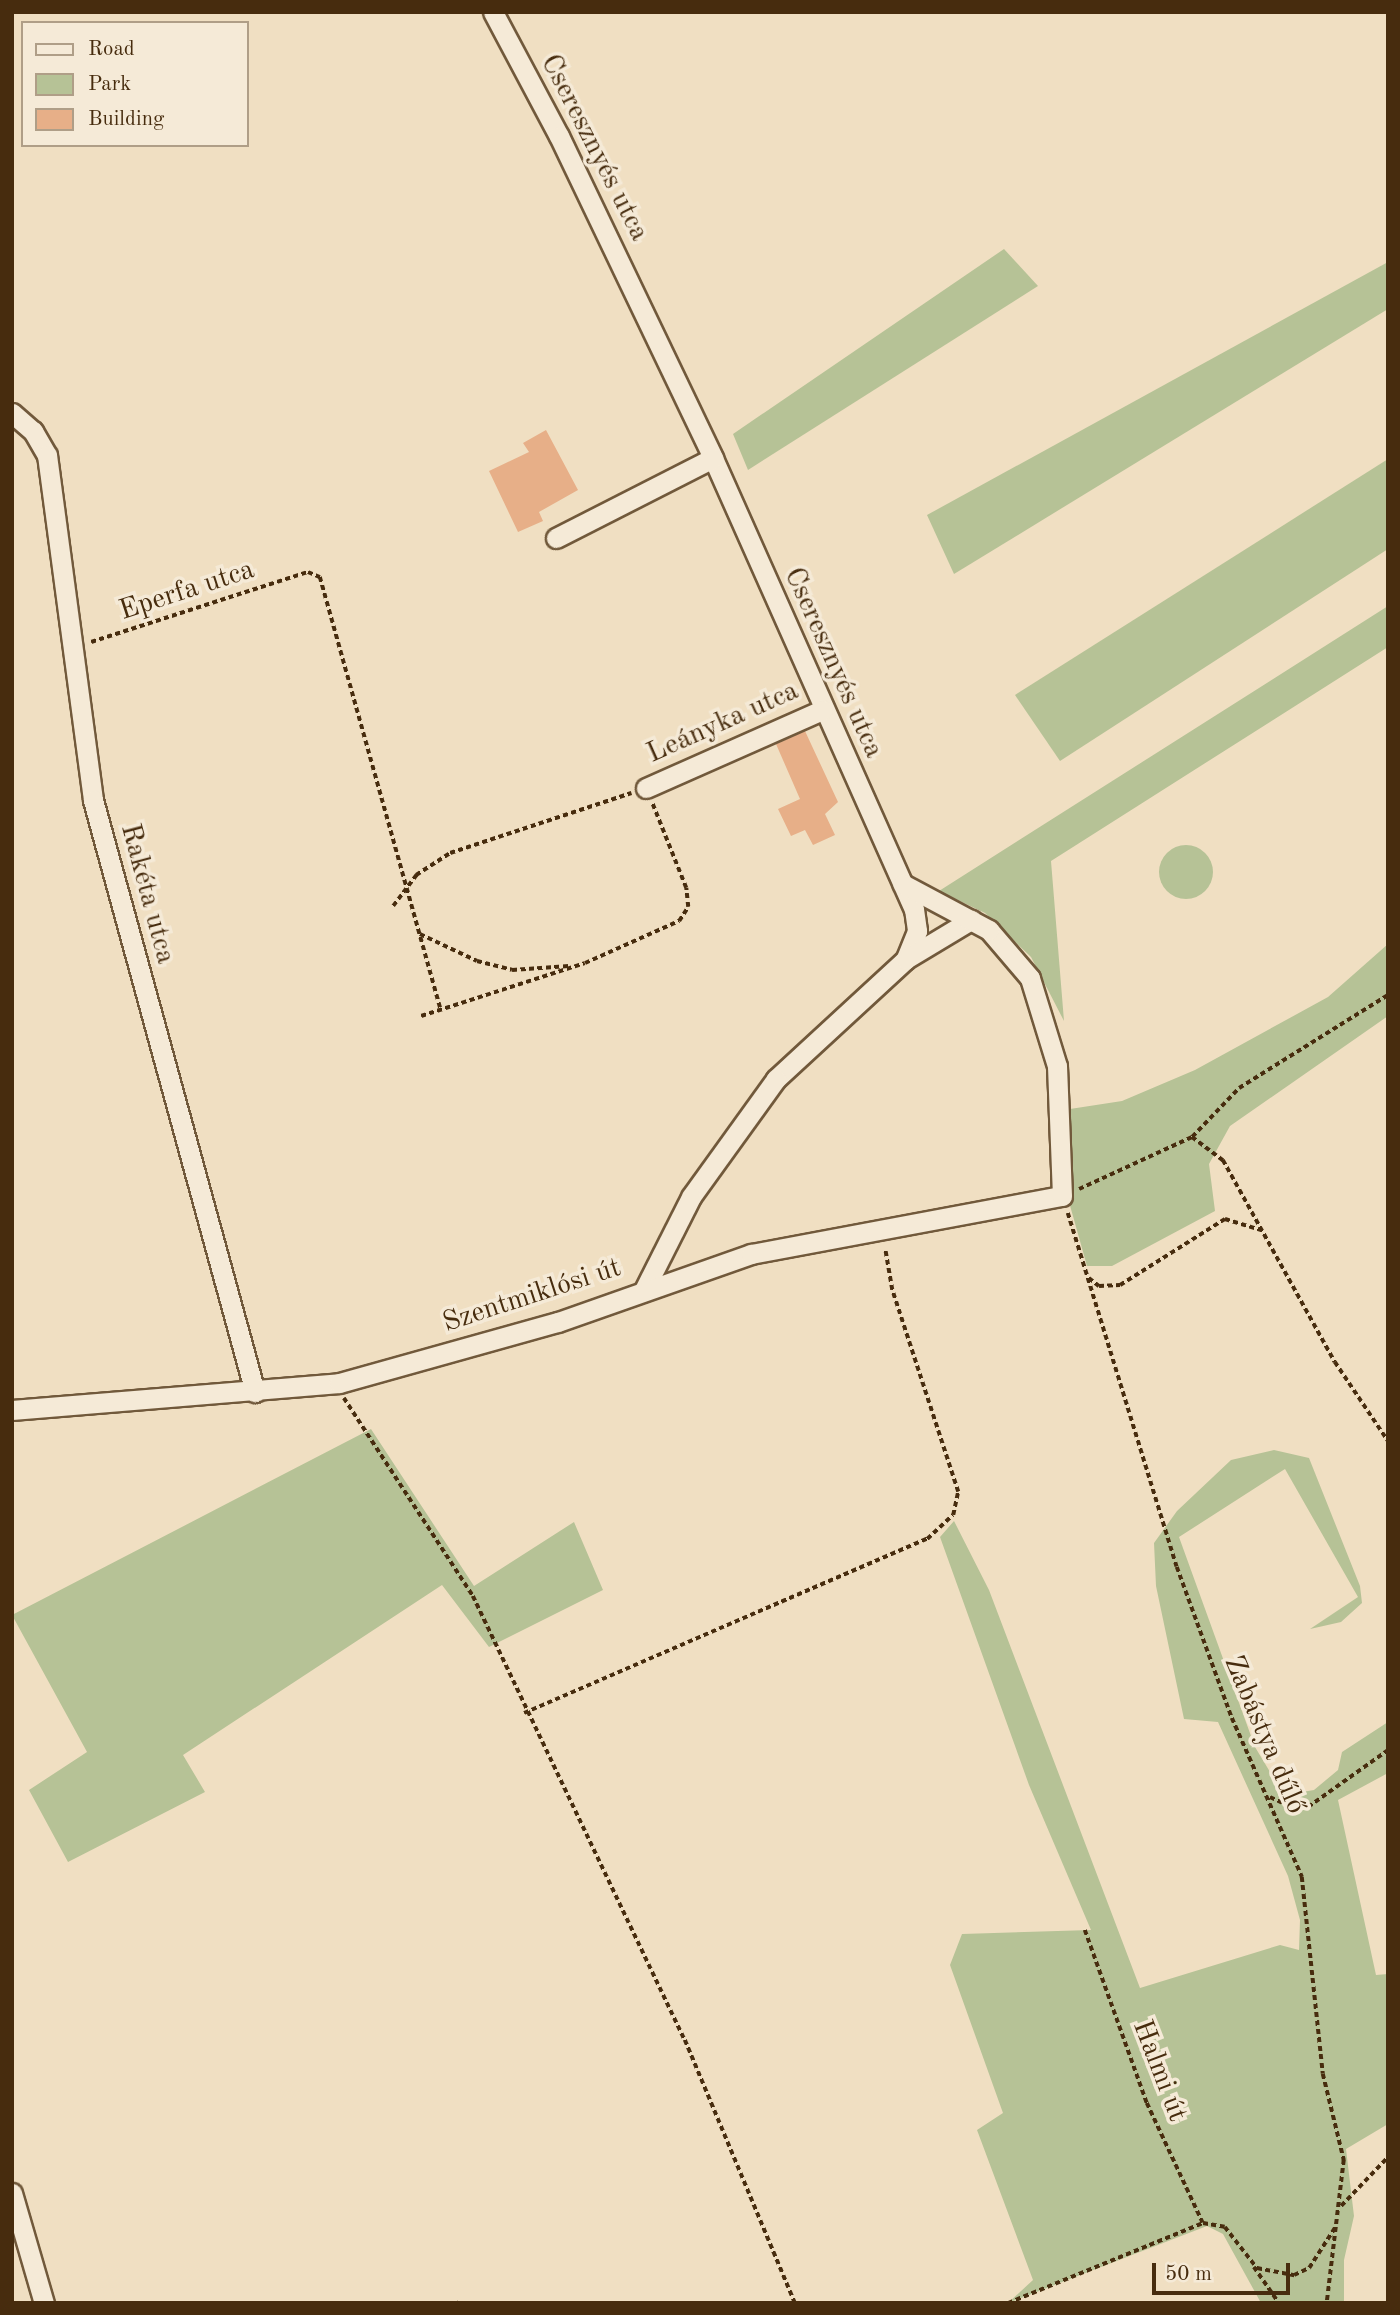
<!DOCTYPE html>
<meta charset="utf-8">
<style>
body{margin:0}
#map{position:relative;width:1400px;height:2315px;overflow:hidden;background:#f0dfc2;font-family:"Old Standard TT",serif}
div>[style]{position:absolute}
.green>*{inset:0;background:#b6c296}
.round{border-radius:50%}
.building>*{inset:0;background:#e7af88}
.path>*{height:3.5px;margin-top:-1.75px;transform-origin:0;background:repeating-linear-gradient(90deg,#472c0e 0 5px,transparent 0 8.5px)}
.roads{filter:drop-shadow(2px 0 #71593b) drop-shadow(-2px 0 #71593b) drop-shadow(0 2px #71593b) drop-shadow(0 -2px #71593b)}
.minor>*{height:19px;margin:-9.5px;padding:0 9.5px;transform-origin:9.5px;border-radius:9.5px;background:#f5ead7}
span{translate:-50% -50%;white-space:nowrap;text-align:center;line-height:1.15;-webkit-text-stroke:7px #f5ead7;paint-order:stroke}
.street-label{font-size:28px;color:#472c0e}
.frame{position:absolute;inset:0;border:14px solid #472c0e;pointer-events:none}
.legend{position:absolute;left:21px;top:21px;width:228px;height:126px;box-sizing:border-box;background:#f5ead7;border:2px solid #af9e87;margin:0;padding:9px 12px;list-style:none;font-size:21px;color:#472c0e}
.legend li{display:flex;align-items:center;gap:14px;height:35px}
.legend b{width:35px;border:2px solid #af9e87}
.scale{position:absolute;left:1152px;top:2263px;width:138px;height:32px;box-sizing:border-box;border:4px solid #472c0e;border-top:0;padding-left:9px;font-size:21px;line-height:24px;white-space:nowrap;color:#472c0e;-webkit-text-stroke:5px #f5ead7;paint-order:stroke}
</style>
<div id="map">
<div class="green">
<i style="clip-path:polygon(1004px 249px,1038px 286px,748px 470px,733px 434px)"></i>
<i style="clip-path:polygon(1388px 262px,1388px 309px,954px 574px,927px 515px)"></i>
<i style="clip-path:polygon(1388px 459px,1388px 549px,1060px 761px,1015px 695px)"></i>
<i style="clip-path:polygon(1388px 606px,1388px 647px,1051px 861px,1064px 1021px,1031px 957px,985px 913px,939px 891px)"></i>
<i class="round" style="left:1159px;top:845px;width:54px;height:54px"></i>
<i style="clip-path:polygon(1388px 944px,1388px 1016px,1230px 1126px,1209px 1164px,1215px 1211px,1112px 1266px,1087px 1266px,1069px 1202px,1070px 1109px,1122px 1101px,1195px 1070px,1328px 997px)"></i>
<i style="clip-path:polygon(371px 1429px,474px 1586px,574px 1522px,603px 1590px,489px 1647px,442px 1585px,183px 1755px,205px 1792px,68px 1862px,29px 1790px,87px 1752px,12px 1615px)"></i>
<i style="clip-path:polygon(1274px 1450px,1309px 1458px,1360px 1586px,1362px 1603px,1341px 1622px,1310px 1629px,1358px 1597px,1285px 1469px,1179px 1537px,1255px 1747px,1284px 1795px,1314px 1790px,1338px 1770px,1342px 1752px,1388px 1722px,1388px 1773px,1338px 1800px,1376px 1975px,1388px 1974px,1388px 2124px,1346px 2149px,1354px 2216px,1344px 2260px,1344px 2303px,1261px 2303px,1223px 2234px,1207px 2226px,1008px 2303px,1033px 2280px,977px 2130px,1003px 2113px,950px 1965px,962px 1934px,1091px 1930px,1029px 1785px,940px 1537px,954px 1521px,989px 1590px,1140px 1988px,1280px 1945px,1299px 1950px,1300px 1920px,1288px 1876px,1218px 1722px,1184px 1719px,1156px 1586px,1154px 1543px,1177px 1511px,1231px 1460px)"></i>
</div>
<div class="building">
<i style="clip-path:polygon(546px 430px,578px 490px,539px 512px,543px 521px,518px 532px,489px 471px,529px 452px,523px 443px)"></i>
<i style="clip-path:polygon(805px 731px,838px 802px,825px 814px,835px 835px,813px 845px,805px 830px,791px 836px,778px 809px,800px 799px,776px 744px)"></i>
</div>
<div class="path">
<i style="left:91px;top:642px;width:228px;rotate:-17.9deg"></i>
<i style="left:308px;top:572px;width:13px;rotate:23deg"></i>
<i style="left:320px;top:577px;width:450px;rotate:74.4deg"></i>
<i style="left:393px;top:906px;width:39px;rotate:-53deg"></i>
<i style="left:416px;top:875px;width:40px;rotate:-32.9deg"></i>
<i style="left:450px;top:853px;width:191px;rotate:-18.3deg"></i>
<i style="left:420px;top:934px;width:63px;rotate:25.3deg"></i>
<i style="left:477px;top:961px;width:36px;rotate:14deg"></i>
<i style="left:512px;top:970px;width:57px;rotate:-4deg"></i>
<i style="left:421px;top:1016px;width:172px;rotate:-17.9deg"></i>
<i style="left:585px;top:963px;width:103px;rotate:-24.1deg"></i>
<i style="left:679px;top:921px;width:17px;rotate:-57deg"></i>
<i style="left:688px;top:907px;width:19px;rotate:-96deg"></i>
<i style="left:686px;top:888px;width:92px;rotate:-111.8deg"></i>
<i style="left:1192px;top:1137px;width:39px;rotate:37deg"></i>
<i style="left:1223px;top:1160px;width:231px;rotate:61deg"></i>
<i style="left:1335px;top:1362px;width:95px;rotate:56.1deg"></i>
<i style="left:1079px;top:1189px;width:124px;rotate:-24.7deg"></i>
<i style="left:1192px;top:1137px;width:68px;rotate:-46.2deg"></i>
<i style="left:1239px;top:1088px;width:176px;rotate:-32deg"></i>
<i style="left:1068px;top:1213px;width:370px;rotate:72.9deg"></i>
<i style="left:1177px;top:1567px;width:161px;rotate:70deg"></i>
<i style="left:1232px;top:1718px;width:174px;rotate:66.2deg"></i>
<i style="left:1302px;top:1877px;width:198px;rotate:83.9deg"></i>
<i style="left:1323px;top:2074px;width:89px;rotate:76.3deg"></i>
<i style="left:1344px;top:2160px;width:144px;rotate:96.8deg"></i>
<i style="left:1089px;top:1278px;width:13px;rotate:39deg"></i>
<i style="left:1099px;top:1286px;width:21px;rotate:-3deg"></i>
<i style="left:1120px;top:1285px;width:124px;rotate:-32.2deg"></i>
<i style="left:1225px;top:1219px;width:38px;rotate:17deg"></i>
<i style="left:344px;top:1398px;width:236px;rotate:56.9deg"></i>
<i style="left:473px;top:1596px;width:492px;rotate:64.5deg"></i>
<i style="left:685px;top:2040px;width:285px;rotate:67.3deg"></i>
<i style="left:524px;top:1713px;width:439px;rotate:-23.4deg"></i>
<i style="left:927px;top:1539px;width:35px;rotate:-43deg"></i>
<i style="left:953px;top:1515px;width:24px;rotate:-78deg"></i>
<i style="left:958px;top:1492px;width:213px;rotate:-108.1deg"></i>
<i style="left:892px;top:1290px;width:42px;rotate:-99.7deg"></i>
<i style="left:1270px;top:1797px;width:23px;rotate:25deg"></i>
<i style="left:1291px;top:1807px;width:17px"></i>
<i style="left:1308px;top:1807px;width:98px;rotate:-35.5deg"></i>
<i style="left:1085px;top:1930px;width:184px;rotate:70.3deg"></i>
<i style="left:1147px;top:2103px;width:132px;rotate:65deg"></i>
<i style="left:1341px;top:2206px;width:68px;rotate:-46.2deg"></i>
<i style="left:1254px;top:2267px;width:44px;rotate:55.2deg"></i>
<i style="left:456px;top:2302px;width:1px;rotate:45deg"></i>
<i style="left:1008px;top:2303px;width:211px;rotate:-22.3deg"></i>
<i style="left:1203px;top:2223px;width:22px;rotate:10deg"></i>
<i style="left:1225px;top:2227px;width:52px;rotate:52deg"></i>
<i style="left:1257px;top:2268px;width:38px;rotate:11deg"></i>
<i style="left:1294px;top:2275px;width:17px;rotate:-25deg"></i>
<i style="left:1309px;top:2268px;width:50px;rotate:-57.3deg"></i>
</div>
<div class="roads">
<div class="minor">
<i style="left:493px;top:12px;width:140px;rotate:62deg"></i>
<i style="left:559px;top:136px;width:357px;rotate:64.4deg"></i>
<i style="left:713px;top:458px;width:494px;rotate:66deg"></i>
<i style="left:914px;top:909px;width:22px;rotate:82deg"></i>
<i style="left:917px;top:931px;width:31px;rotate:112deg"></i>
<i style="left:905px;top:960px;width:176px;rotate:137.3deg"></i>
<i style="left:776px;top:1079px;width:145px;rotate:125.8deg"></i>
<i style="left:691px;top:1197px;width:102px;rotate:116.8deg"></i>
<i style="left:12px;top:413px;width:28px;rotate:41deg"></i>
<i style="left:33px;top:431px;width:28px;rotate:60deg"></i>
<i style="left:47px;top:455px;width:348px;rotate:82.4deg"></i>
<i style="left:93px;top:800px;width:614px;rotate:74.7deg"></i>
<i style="left:556px;top:538px;width:176px;rotate:-27deg"></i>
<i style="left:646px;top:788px;width:193px;rotate:-23.9deg"></i>
<i style="left:906px;top:959px;width:76px;rotate:-31deg"></i>
<i style="left:12px;top:1410px;width:328px;rotate:-4.7deg"></i>
<i style="left:339px;top:1383px;width:227px;rotate:-15.6deg"></i>
<i style="left:558px;top:1322px;width:205px;rotate:-19.4deg"></i>
<i style="left:751px;top:1254px;width:316px;rotate:-10.6deg"></i>
<i style="left:1062px;top:1196px;width:130px;rotate:-92.2deg"></i>
<i style="left:1057px;top:1066px;width:92px;rotate:-107.1deg"></i>
<i style="left:1030px;top:978px;width:63px;rotate:-130.5deg"></i>
<i style="left:989px;top:930px;width:98px;rotate:-151.9deg"></i>
<i style="left:12px;top:2193px;width:115px;rotate:73.8deg"></i>
</div>
</div>
<div class="street-label">
<span style="left:594px;top:148px;rotate:63deg">Cseresznyés utca</span>
<span style="left:187px;top:591px;rotate:-18deg">Eperfa utca</span>
<span style="left:833px;top:663px;rotate:66deg">Cseresznyés utca</span>
<span style="left:723px;top:723px;rotate:-24deg">Leányka utca</span>
<span style="left:147px;top:894px;rotate:75deg">Rakéta utca</span>
<span style="left:532px;top:1296px;rotate:-18deg">Szentmiklósi út</span>
<span style="left:1264px;top:1735px;rotate:67deg">Zabástya dűlő</span>
<span style="left:1159px;top:2071px;rotate:69deg">Halmi út</span>
</div>
<div class="frame"></div>
<ul class="legend">
<li><b style="height:9px;background:#f5ead7"></b>Road</li>
<li><b style="height:19px;background:#b6c296"></b>Park</li>
<li><b style="height:19px;background:#e7af88"></b>Building</li>
</ul>
<div class="scale">50 m</div>
</div>
